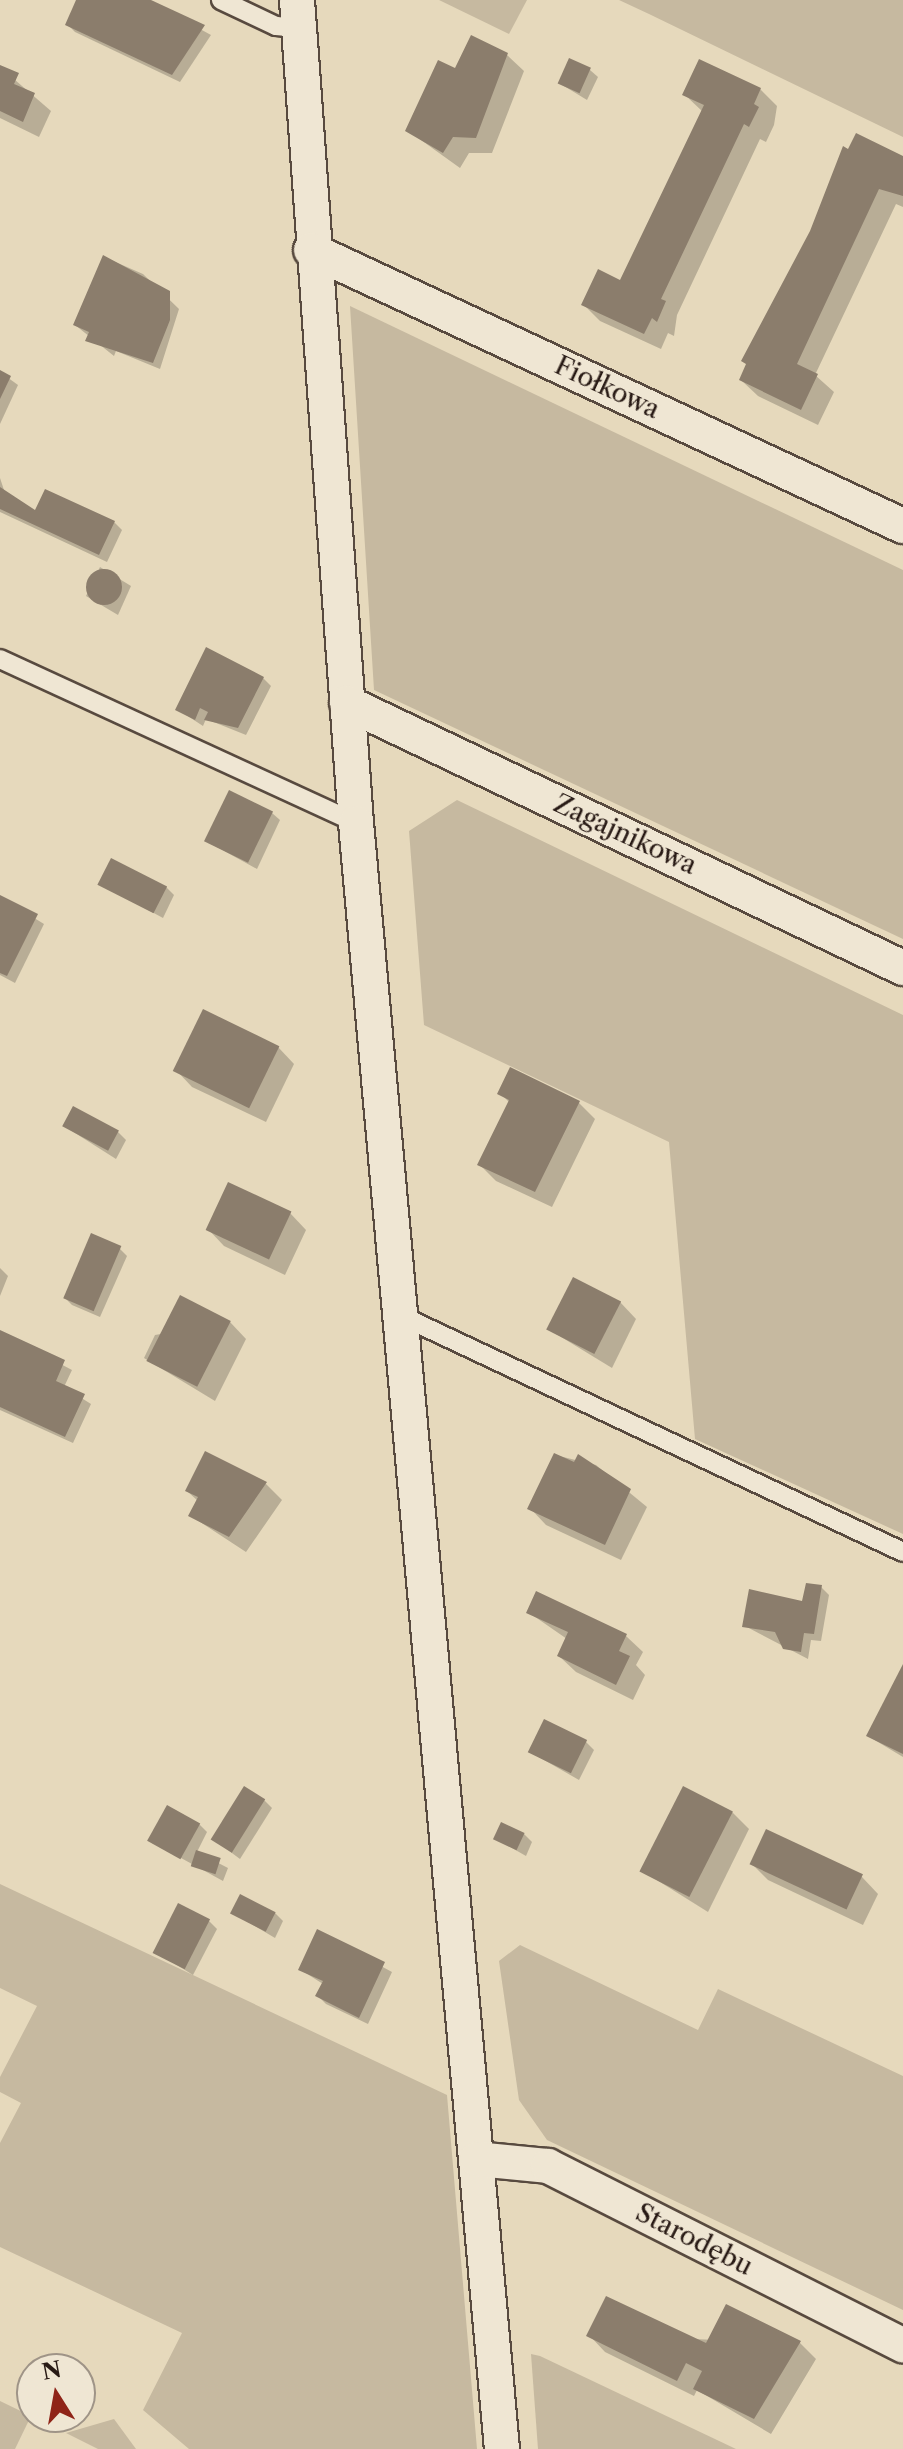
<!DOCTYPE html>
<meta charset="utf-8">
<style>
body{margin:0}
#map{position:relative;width:903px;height:2449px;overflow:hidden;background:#e6d9bc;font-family:"Libre Caslon Text",serif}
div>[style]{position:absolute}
.green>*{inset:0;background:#c6b9a0}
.shadow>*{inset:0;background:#0003}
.building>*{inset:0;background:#8b7d6c;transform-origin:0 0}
.round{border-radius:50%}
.roads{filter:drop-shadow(2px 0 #584a3f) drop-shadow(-2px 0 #584a3f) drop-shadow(0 2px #584a3f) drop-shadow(0 -2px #584a3f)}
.lane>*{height:18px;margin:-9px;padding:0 9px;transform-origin:9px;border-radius:9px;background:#efe6d3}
.street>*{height:34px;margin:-17px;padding:0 17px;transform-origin:17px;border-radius:17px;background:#efe6d3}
span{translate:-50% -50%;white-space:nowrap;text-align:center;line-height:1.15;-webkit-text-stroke:6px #efe6d3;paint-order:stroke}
.street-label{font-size:26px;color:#281a15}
.north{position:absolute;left:16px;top:2353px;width:80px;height:80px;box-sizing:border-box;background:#efe6d3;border:2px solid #9f9487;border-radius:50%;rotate:349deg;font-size:22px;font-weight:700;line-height:32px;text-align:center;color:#281a15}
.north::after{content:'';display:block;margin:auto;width:28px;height:36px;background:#8f2418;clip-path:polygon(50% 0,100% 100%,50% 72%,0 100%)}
</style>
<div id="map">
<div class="green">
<i style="clip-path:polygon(439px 0,527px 0,509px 34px)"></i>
<i style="clip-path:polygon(619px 0,903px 0,903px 137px,649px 14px)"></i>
<i style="clip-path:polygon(350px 306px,903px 570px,903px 939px,374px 690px)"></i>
<i style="clip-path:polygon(457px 800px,903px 1015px,903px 1534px,695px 1439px,669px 1142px,424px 1025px,409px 831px)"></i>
<i style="clip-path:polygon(0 1884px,447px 2095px,477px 2449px,189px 2449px,143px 2410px,182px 2333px,0 2247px,0 2143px,21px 2103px,0 2092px,0 2077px,37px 2006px,0 1988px)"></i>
<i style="clip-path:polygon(520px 1945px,698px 2030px,718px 1989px,903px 2076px,903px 2310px,547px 2140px,519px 2100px,499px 1961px)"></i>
<i style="clip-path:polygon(531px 2354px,540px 2356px,736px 2449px,538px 2449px)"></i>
<i style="clip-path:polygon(0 2401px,31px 2416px,15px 2449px,0 2449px)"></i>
<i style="clip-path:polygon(114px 2419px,136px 2449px,98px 2449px,66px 2433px)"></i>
</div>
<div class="shadow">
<i style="clip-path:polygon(79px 0,147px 0,211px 35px,180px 82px,75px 32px,67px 24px)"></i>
<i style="clip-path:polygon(507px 55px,524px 71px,492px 153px,469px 153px,460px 168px,407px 130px,456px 71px)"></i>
<i style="clip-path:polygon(0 67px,51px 111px,39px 137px,0 118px)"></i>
<i style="clip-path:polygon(590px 70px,598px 77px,587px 100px,559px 83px)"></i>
<i style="clip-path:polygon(760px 89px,777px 106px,774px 125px,766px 142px,760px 139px,677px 315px,674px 336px,668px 333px,661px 349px,600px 321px,584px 305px,621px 282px,703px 112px,684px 94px)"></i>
<i style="clip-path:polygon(903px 158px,903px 207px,896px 204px,815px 375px,834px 392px,818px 425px,758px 396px,741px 380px,812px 232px)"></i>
<i style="clip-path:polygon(104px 257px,143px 274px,179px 309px,160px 369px,116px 351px,114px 356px,75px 325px)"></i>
<i style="clip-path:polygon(0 372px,18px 385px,0 424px)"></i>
<i style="clip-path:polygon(0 478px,5px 493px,36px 512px,114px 522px,122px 530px,107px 562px,0 512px)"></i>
<i style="clip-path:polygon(100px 567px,131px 586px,118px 615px,86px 596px)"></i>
<i style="clip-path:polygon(263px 678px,271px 686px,246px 735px,206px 719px,203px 726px,177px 709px)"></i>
<i style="clip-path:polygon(272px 813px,280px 820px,257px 869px,206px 841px)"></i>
<i style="clip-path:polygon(100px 884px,166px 887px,174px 895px,163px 918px)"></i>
<i style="clip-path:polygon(0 897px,44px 924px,15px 983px,0 975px)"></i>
<i style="clip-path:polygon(278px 1047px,294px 1064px,266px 1122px,192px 1087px,176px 1070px)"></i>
<i style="clip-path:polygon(500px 1093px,578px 1102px,595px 1119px,552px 1207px,496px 1181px,480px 1165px,510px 1103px)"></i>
<i style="clip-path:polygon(64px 1126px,118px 1132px,126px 1140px,116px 1159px)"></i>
<i style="clip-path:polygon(290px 1213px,306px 1230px,285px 1275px,224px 1246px,208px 1229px)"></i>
<i style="clip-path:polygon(119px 1248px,127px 1256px,100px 1317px,72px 1305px,64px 1297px)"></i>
<i style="clip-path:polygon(0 1268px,8px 1276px,0 1296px)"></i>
<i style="clip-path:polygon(620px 1302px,636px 1319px,612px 1368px,548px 1329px)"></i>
<i style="clip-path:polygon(230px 1322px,246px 1339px,215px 1401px,144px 1358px,155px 1335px)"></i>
<i style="clip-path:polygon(0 1332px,72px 1370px,64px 1387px,91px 1404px,73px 1443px,0 1410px)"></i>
<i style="clip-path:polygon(555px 1455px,596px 1465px,647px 1507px,621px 1560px,546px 1525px,530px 1508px)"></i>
<i style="clip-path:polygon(266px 1484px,282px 1500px,246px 1552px,191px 1516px,198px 1501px,187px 1491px)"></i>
<i style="clip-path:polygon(821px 1587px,829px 1595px,821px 1641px,811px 1640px,808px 1659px,745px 1626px,804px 1603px)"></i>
<i style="clip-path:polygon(528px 1612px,626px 1636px,643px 1652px,636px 1665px,645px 1675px,633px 1700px,576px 1672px,559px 1656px,567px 1639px)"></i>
<i style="clip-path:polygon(903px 1666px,903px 1757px,868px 1736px)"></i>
<i style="clip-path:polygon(586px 1742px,594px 1750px,579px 1780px,530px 1752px)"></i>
<i style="clip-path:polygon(264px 1800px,272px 1808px,240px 1859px,213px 1839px)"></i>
<i style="clip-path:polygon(732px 1812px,749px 1829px,708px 1912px,644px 1872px)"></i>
<i style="clip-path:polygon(199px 1824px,207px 1832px,197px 1852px,228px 1868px,223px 1881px,150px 1841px)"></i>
<i style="clip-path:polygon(524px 1834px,532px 1842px,526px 1856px,496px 1839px)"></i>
<i style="clip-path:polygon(751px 1863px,862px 1877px,878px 1894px,863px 1925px,768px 1880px)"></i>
<i style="clip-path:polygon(233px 1913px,275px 1913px,283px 1921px,275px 1938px)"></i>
<i style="clip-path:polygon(209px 1921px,217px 1929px,193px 1975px,156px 1952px)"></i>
<i style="clip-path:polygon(318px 1932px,392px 1972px,368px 2024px,326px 2004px,318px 1996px,323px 1984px,301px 1970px)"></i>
<i style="clip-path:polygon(589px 2335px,800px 2343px,816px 2359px,771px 2434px,697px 2390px,694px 2396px,605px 2352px)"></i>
</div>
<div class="building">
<i style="clip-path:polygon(76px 0,151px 0,205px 25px,172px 75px,65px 25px)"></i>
<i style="clip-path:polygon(471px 35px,508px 53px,476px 138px,453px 137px,443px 153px,405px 131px,438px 60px,455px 68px)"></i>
<i style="left:569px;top:58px;width:24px;height:28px;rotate:24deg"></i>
<i style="clip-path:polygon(699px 59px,761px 88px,754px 104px,759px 107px,749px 127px,744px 124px,661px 299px,666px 301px,657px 322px,652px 318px,644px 334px,581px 305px,598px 269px,620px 280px,704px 105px,682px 95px)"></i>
<i style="clip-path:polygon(0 65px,19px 73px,14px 84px,35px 93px,23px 122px,0 111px)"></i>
<i style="clip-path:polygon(856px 133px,903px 156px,903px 196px,879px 189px,797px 364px,818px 374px,801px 410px,739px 380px,746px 364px,741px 361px,810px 231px,843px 146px,848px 149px)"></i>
<i style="clip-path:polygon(103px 255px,170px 291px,170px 320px,153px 363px,85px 341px,89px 332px,73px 325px)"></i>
<i style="clip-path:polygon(0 370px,11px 376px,0 399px)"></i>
<i style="clip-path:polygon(0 487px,35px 510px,45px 489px,115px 521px,99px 555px,0 509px)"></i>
<i class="round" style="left:86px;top:569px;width:36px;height:36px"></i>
<i style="clip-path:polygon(206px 647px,264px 677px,238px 728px,204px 720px,208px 712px,200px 708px,195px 720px,175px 710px)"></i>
<i style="left:229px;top:790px;width:49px;height:57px;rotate:26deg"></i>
<i style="left:111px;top:858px;width:63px;height:30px;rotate:27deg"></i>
<i style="clip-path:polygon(0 895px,38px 914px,7px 976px,0 973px)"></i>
<i style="left:203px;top:1009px;width:85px;height:69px;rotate:26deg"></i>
<i style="clip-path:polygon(510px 1067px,580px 1101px,535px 1192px,477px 1165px,509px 1100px,497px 1094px)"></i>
<i style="left:73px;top:1106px;width:52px;height:23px;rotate:28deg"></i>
<i style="left:228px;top:1182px;width:70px;height:53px;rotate:25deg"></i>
<i style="left:91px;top:1233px;width:33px;height:71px;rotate:23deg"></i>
<i style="left:573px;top:1277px;width:54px;height:59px;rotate:27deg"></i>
<i style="left:180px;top:1295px;width:57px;height:74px;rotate:27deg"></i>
<i style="clip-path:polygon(0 1330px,65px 1360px,56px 1381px,85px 1394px,65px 1437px,0 1407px)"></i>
<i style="clip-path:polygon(205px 1451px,267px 1482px,229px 1537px,188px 1516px,198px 1497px,185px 1491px)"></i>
<i style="clip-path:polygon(554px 1453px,574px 1462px,578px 1454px,631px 1489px,605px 1545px,527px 1509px)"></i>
<i style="clip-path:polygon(806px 1583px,822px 1585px,814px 1634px,804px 1633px,801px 1652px,783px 1649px,775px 1632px,742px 1627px,749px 1589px,802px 1601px)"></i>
<i style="clip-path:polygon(536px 1591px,627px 1634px,619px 1651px,630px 1656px,616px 1685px,557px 1656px,568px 1632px,526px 1613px)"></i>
<i style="clip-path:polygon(903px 1664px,903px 1754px,866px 1736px)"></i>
<i style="left:544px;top:1719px;width:48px;height:37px;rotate:26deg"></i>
<i style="left:244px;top:1786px;width:25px;height:63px;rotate:32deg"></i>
<i style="left:683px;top:1786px;width:56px;height:96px;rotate:27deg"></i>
<i style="left:167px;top:1805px;width:38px;height:41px;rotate:29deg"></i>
<i style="left:501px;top:1822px;width:26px;height:19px;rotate:25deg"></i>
<i style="left:766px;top:1829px;width:107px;height:39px;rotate:25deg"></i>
<i style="left:196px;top:1850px;width:26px;height:17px;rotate:18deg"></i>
<i style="left:240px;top:1894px;width:40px;height:22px;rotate:27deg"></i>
<i style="left:178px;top:1903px;width:36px;height:56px;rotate:27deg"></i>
<i style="clip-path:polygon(317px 1929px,385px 1962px,359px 2018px,315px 1996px,323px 1981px,298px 1970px)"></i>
<i style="clip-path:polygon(606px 2296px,706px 2343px,726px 2304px,801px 2341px,754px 2419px,693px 2389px,702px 2371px,686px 2363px,677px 2381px,586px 2336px)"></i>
</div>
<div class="roads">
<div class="lane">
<i style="left:221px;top:0;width:61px;rotate:25.3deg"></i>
<i style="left:276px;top:26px;width:23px;rotate:5deg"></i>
<i style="left:0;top:659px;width:392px;rotate:24.7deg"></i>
<i style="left:406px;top:1318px;width:549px;rotate:25.21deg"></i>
</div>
<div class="street">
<i style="left:297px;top:0;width:825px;rotate:85.9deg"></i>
<i style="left:356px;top:823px;width:1633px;rotate:84.87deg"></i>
<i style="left:311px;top:250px;width:653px;rotate:25deg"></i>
<i style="left:347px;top:703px;width:616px;rotate:25.48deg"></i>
<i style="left:477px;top:2159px;width:71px;rotate:5.6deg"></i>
<i style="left:548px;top:2166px;width:398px;rotate:26.8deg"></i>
</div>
</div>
<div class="street-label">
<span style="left:607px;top:388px;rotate:25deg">Fiołkowa</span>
<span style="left:625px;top:835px;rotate:25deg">Zagajnikowa</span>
<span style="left:694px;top:2240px;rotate:27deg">Starodębu</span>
</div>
<div class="north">N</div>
</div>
